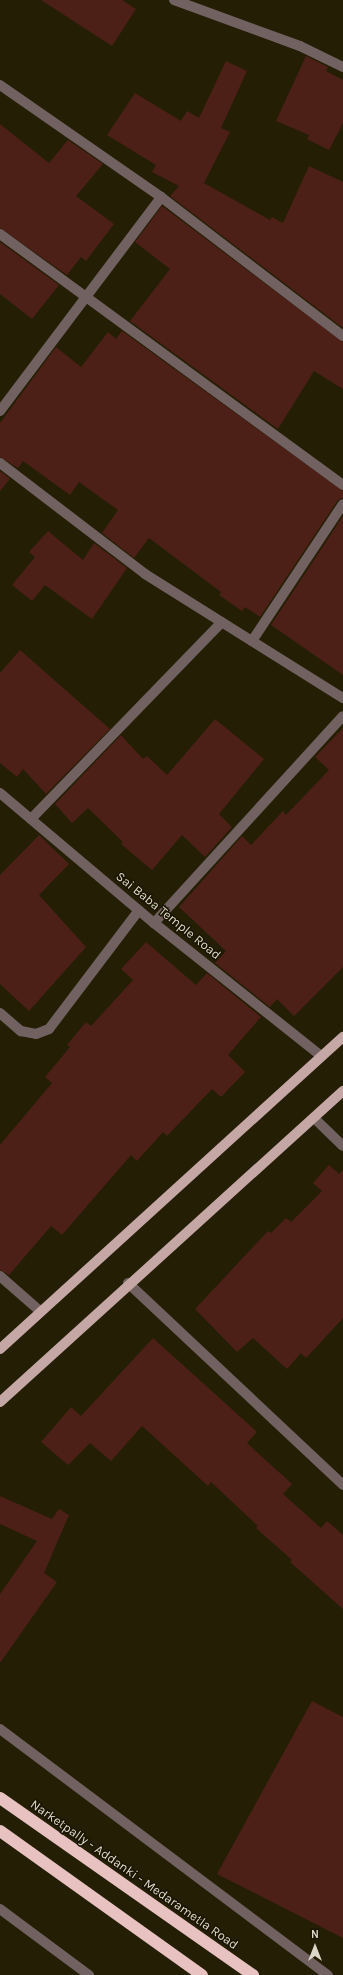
<!DOCTYPE html>
<style>
body{margin:0}
#map{position:relative;width:343px;height:1975px;overflow:hidden;background:#241e04;font-family:Karla,sans-serif}
div>[style]{position:absolute}
.building>*{inset:0;background:#4c2017}
.minor>*{height:10px;margin:-5px;padding:0 5px;transform-origin:5px;border-radius:5px;background:#716261}
.major>*{height:10px;margin:-5px;padding:0 5px;transform-origin:5px;border-radius:5px;background:#c5a7a5}
.highway>*{height:12px;margin:-6px;padding:0 6px;transform-origin:6px;border-radius:6px;background:#e7c2c0}
span{translate:-50% -50%;white-space:nowrap;text-align:center;line-height:1.15;-webkit-text-stroke:3px #1b1500;paint-order:stroke}
.street-label{font-size:13px;color:#dbd8c9}
.north{position:absolute;left:295px;top:1927px;width:40px;height:40px;-webkit-text-stroke:3px #1b1500;paint-order:stroke;rotate:0deg;font-size:11px;font-weight:700;line-height:16px;text-align:center;color:#dbd8c9}
.north::after{content:'';display:block;margin:auto;width:14px;height:18px;background:#dbd8c9;clip-path:polygon(50% 0,100% 100%,50% 72%,0 100%)}
</style>
<div id="map">
<div class="building">
<i style="clip-path:polygon(41px 0,122px 0,136px 9px,112px 46px)"></i>
<i style="clip-path:polygon(306px 56px,328px 67px,326px 71px,343px 80px,343px 123px,329px 150px,307px 139px,309px 135px,276px 121px)"></i>
<i style="clip-path:polygon(226px 61px,247px 71px,221px 128px,230px 132px,204px 183px,270px 220px,272px 217px,283px 223px,309px 166px,343px 182px,343px 328px,170px 196px,179px 186px,152px 172px,156px 165px,107px 135px,135px 93px,181px 121px,187px 111px,199px 118px)"></i>
<i style="clip-path:polygon(0 124px,49px 163px,68px 140px,103px 164px,76px 196px,114px 224px,86px 261px,81px 257px,67px 275px,0 228px)"></i>
<i style="clip-path:polygon(162px 206px,343px 342px,343px 389px,314px 371px,278px 429px,130px 321px,170px 269px,135px 242px)"></i>
<i style="clip-path:polygon(0 242px,59px 285px,32px 319px,0 294px)"></i>
<i style="clip-path:polygon(122px 331px,343px 491px,343px 498px,338px 500px,260px 617px,245px 607px,242px 611px,219px 595px,221px 592px,149px 538px,134px 558px,102px 533px,118px 510px,79px 482px,70px 495px,23px 461px,18px 468px,0 457px,0 423px,56px 347px,81px 367px,108px 332px,116px 339px)"></i>
<i style="clip-path:polygon(0 471px,10px 479px,0 491px)"></i>
<i style="clip-path:polygon(343px 516px,343px 675px,271px 625px)"></i>
<i style="clip-path:polygon(48px 531px,83px 560px,94px 543px,127px 568px,92px 619px,45px 585px,32px 601px,12px 585px,35px 557px,29px 552px)"></i>
<i style="clip-path:polygon(20px 650px,110px 729px,46px 794px,23px 769px,17px 777px,0 763px,0 673px)"></i>
<i style="clip-path:polygon(215px 719px,264px 759px,219px 814px,232px 827px,205px 857px,182px 835px,152px 870px,121px 844px,123px 842px,88px 808px,72px 823px,55px 804px,121px 735px,143px 759px,147px 756px,167px 775px)"></i>
<i style="clip-path:polygon(343px 728px,343px 967px,294px 1016px,277px 999px,270px 1007px,215px 963px,226px 951px,179px 907px,242px 836px,251px 845px,283px 811px,286px 815px,329px 770px,315px 757px)"></i>
<i style="clip-path:polygon(39px 835px,69px 864px,39px 895px,86px 947px,29px 1011px,0 984px,0 875px)"></i>
<i style="clip-path:polygon(146px 942px,196px 985px,207px 973px,261px 1017px,228px 1055px,245px 1072px,221px 1097px,212px 1089px,167px 1136px,163px 1132px,137px 1161px,131px 1155px,62px 1235px,51px 1226px,9px 1275px,0 1270px,0 1145px,52px 1083px,45px 1077px,70px 1047px,67px 1045px,86px 1022px,91px 1026px,133px 980px,121px 969px)"></i>
<i style="clip-path:polygon(329px 1165px,339px 1174px,343px 1170px,343px 1318px,306px 1358px,301px 1353px,287px 1369px,253px 1338px,237px 1352px,195px 1309px,268px 1231px,271px 1233px,286px 1218px,291px 1222px,322px 1191px,313px 1183px)"></i>
<i style="clip-path:polygon(153px 1338px,257px 1432px,247px 1443px,292px 1484px,283px 1494px,321px 1528px,327px 1521px,343px 1535px,343px 1609px,290px 1562px,292px 1560px,256px 1528px,258px 1526px,211px 1482px,208px 1486px,142px 1426px,111px 1461px,90px 1443px,68px 1465px,41px 1442px,71px 1407px,81px 1416px)"></i>
<i style="clip-path:polygon(0 1496px,52px 1519px,59px 1509px,69px 1515px,44px 1573px,57px 1582px,0 1663px,0 1594px,37px 1541px,0 1524px)"></i>
<i style="clip-path:polygon(312px 1701px,343px 1717px,343px 1938px,217px 1874px)"></i>
</div>
<div class="minor">
<i style="left:174px;top:0;width:134px;rotate:20.1deg"></i>
<i style="left:300px;top:46px;width:48px;rotate:26deg"></i>
<i style="left:0;top:85px;width:196px;rotate:34.8deg"></i>
<i style="left:161px;top:197px;width:229px;rotate:37.4deg"></i>
<i style="left:0;top:234px;width:425px;rotate:36.2deg"></i>
<i style="left:0;top:411px;width:268px;rotate:-53deg"></i>
<i style="left:0;top:463px;width:183px;rotate:37.4deg"></i>
<i style="left:145px;top:574px;width:234px;rotate:32.1deg"></i>
<i style="left:252px;top:641px;width:164px;rotate:-56.4deg"></i>
<i style="left:0;top:793px;width:202px;rotate:40.2deg"></i>
<i style="left:154px;top:923px;width:213px;rotate:38.5deg"></i>
<i style="left:31px;top:819px;width:274px;rotate:-45.9deg"></i>
<i style="left:154px;top:923px;width:280px;rotate:-47.6deg"></i>
<i style="left:0;top:1013px;width:28px;rotate:41deg"></i>
<i style="left:21px;top:1031px;width:15px;rotate:11deg"></i>
<i style="left:36px;top:1034px;width:14px;rotate:-21deg"></i>
<i style="left:49px;top:1029px;width:149px;rotate:-52.9deg"></i>
<i style="left:314px;top:1118px;width:40px;rotate:44deg"></i>
<i style="left:0;top:1276px;width:53px;rotate:41.2deg"></i>
<i style="left:128px;top:1283px;width:295px;rotate:43.2deg"></i>
<i style="left:0;top:1729px;width:410px;rotate:36.9deg"></i>
<i style="left:0;top:1909px;width:111px;rotate:36.6deg"></i>
</div>
<div class="major">
<i style="left:0;top:1349px;width:464px;rotate:-42.3deg"></i>
<i style="left:0;top:1402px;width:463px;rotate:-42.2deg"></i>
</div>
<div class="highway">
<i style="left:0;top:1798px;width:309px;rotate:35deg"></i>
<i style="left:0;top:1831px;width:248px;rotate:35.5deg"></i>
</div>
<div class="street-label">
<span style="left:168px;top:916px;rotate:39deg">Sai Baba Temple Road</span>
<span style="left:134px;top:1875px;rotate:35deg">Narketpally - Addanki - Medarametla Road</span>
</div>
<div class="north">N</div>
</div>
